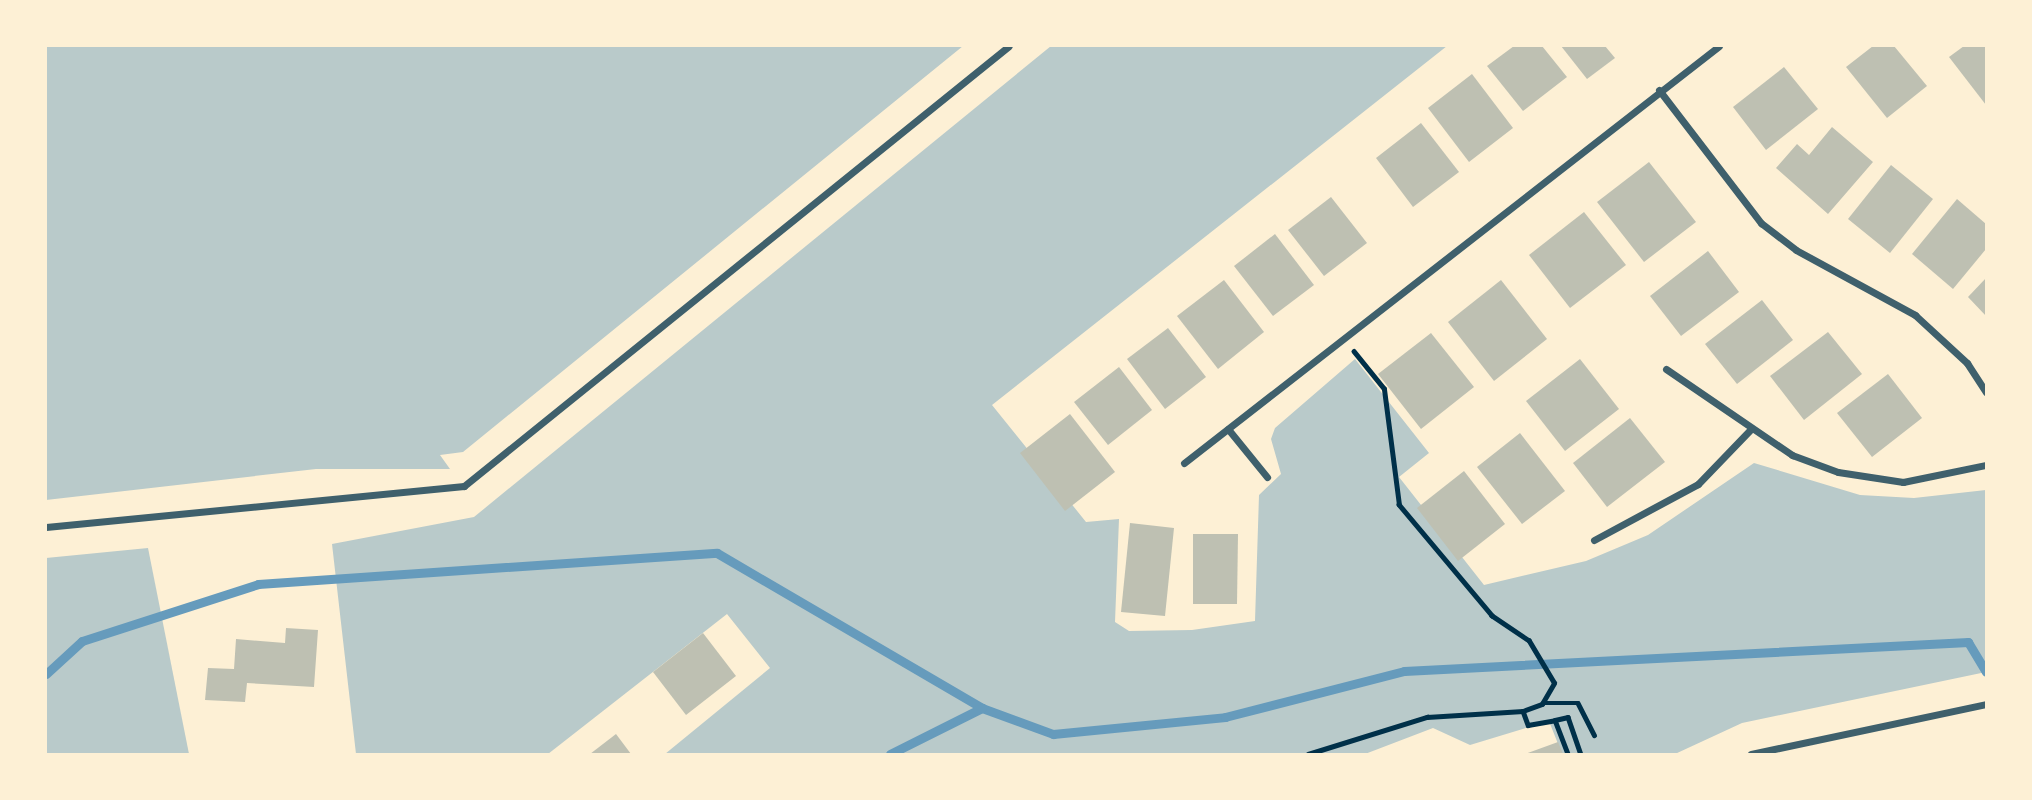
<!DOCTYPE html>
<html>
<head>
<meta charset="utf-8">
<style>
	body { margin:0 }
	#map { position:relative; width:2032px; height:800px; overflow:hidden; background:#fdf0d5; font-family:Ubuntu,sans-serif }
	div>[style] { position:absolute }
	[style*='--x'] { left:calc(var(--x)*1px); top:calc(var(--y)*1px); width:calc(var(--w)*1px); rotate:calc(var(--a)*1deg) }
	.green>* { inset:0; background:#b9caca }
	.stream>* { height:9px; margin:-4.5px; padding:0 4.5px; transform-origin:4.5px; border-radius:4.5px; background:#669bbc }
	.building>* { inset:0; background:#bec0b2 }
	.path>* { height:4.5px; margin:-2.25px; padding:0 2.25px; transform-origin:2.25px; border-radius:2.25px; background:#003049 }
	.minor>* { height:7px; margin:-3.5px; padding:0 3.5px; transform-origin:3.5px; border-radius:3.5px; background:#3f606c }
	span { translate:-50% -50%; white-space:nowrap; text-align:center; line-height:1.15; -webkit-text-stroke:5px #fdf0d5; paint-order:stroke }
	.frame { position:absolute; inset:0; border:47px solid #fdf0d5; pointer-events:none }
</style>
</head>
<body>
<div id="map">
	<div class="green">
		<i style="clip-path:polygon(46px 46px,963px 46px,463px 452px,440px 455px,450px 469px,316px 469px,46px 500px)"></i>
		<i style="clip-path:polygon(1051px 46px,1447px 46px,992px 405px,1086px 522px,1119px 519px,1115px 622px,1129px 631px,1192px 630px,1255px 621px,1259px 495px,1281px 474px,1271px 439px,1275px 428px,1355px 359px,1429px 453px,1399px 477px,1484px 585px,1586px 561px,1648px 535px,1754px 463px,1860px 495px,1914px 498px,1986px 490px,1986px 672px,1742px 723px,1675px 754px,1562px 754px,1549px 721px,1470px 745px,1433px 728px,1365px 754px,665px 754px,770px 668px,727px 614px,548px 754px,356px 754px,332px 544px,474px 517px)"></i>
		<i style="clip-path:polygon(148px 548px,189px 754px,46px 754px,46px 558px)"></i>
	</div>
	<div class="stream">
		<i style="--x:46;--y:674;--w:49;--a:-42.5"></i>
		<i style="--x:82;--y:641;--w:185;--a:-17.9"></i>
		<i style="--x:258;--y:584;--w:460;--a:-3.9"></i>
		<i style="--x:717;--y:553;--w:307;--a:30.3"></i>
		<i style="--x:982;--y:708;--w:76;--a:20.1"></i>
		<i style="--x:1053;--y:734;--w:173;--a:-5.6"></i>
		<i style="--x:1225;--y:717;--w:185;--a:-14.4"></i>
		<i style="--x:1404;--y:671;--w:565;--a:-2.94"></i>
		<i style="--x:1968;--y:642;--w:35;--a:59"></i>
		<i style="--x:890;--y:754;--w:103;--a:-26.6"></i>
	</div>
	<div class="building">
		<i style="clip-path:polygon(1514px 46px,1542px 46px,1567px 77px,1523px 111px,1487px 66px)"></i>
		<i style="clip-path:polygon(1561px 46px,1605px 46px,1615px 58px,1587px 79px)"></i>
		<i style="clip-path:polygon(1873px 46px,1894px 46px,1927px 86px,1887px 118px,1846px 67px)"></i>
		<i style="clip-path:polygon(1964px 46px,1986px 46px,1986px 105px,1949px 57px)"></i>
		<i style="clip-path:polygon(1784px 67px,1818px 109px,1766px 150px,1733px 107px)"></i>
		<i style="clip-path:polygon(1472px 74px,1513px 128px,1469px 162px,1428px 108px)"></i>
		<i style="clip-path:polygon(1421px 123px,1459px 172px,1413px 207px,1376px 158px)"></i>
		<i style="clip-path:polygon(1832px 127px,1873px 162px,1828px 214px,1776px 168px,1797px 144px,1809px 155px)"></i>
		<i style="clip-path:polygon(1649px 162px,1696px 222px,1644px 262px,1597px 202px)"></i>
		<i style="clip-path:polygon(1891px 165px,1933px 199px,1890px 253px,1848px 219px)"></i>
		<i style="clip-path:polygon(1331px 197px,1367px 243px,1324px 276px,1288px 230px)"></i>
		<i style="clip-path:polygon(1957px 199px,1986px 224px,1986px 249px,1953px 289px,1912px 254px)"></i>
		<i style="clip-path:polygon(1584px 212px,1626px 265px,1570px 308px,1529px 255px)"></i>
		<i style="clip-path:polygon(1275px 234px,1314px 285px,1273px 316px,1234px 266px)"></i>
		<i style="clip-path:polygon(1708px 251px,1739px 292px,1681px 336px,1650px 296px)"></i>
		<i style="clip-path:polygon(1986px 278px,1986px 316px,1968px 297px)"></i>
		<i style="clip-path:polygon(1224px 280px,1264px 332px,1218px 369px,1177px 316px)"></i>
		<i style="clip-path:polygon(1501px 280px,1547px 339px,1494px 381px,1448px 322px)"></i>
		<i style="clip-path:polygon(1762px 300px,1793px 340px,1737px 384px,1705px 344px)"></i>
		<i style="clip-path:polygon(1168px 328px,1206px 377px,1165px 409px,1127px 359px)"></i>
		<i style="clip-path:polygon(1828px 332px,1862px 374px,1804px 420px,1770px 376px)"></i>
		<i style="clip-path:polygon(1431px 333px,1474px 387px,1421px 429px,1378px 374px)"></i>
		<i style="clip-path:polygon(1580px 359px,1619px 409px,1565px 451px,1526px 401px)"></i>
		<i style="clip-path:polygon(1119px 367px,1152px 410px,1108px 445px,1074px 402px)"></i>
		<i style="clip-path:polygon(1888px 374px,1922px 418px,1872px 457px,1837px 413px)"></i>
		<i style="clip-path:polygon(1070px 414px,1115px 472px,1065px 511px,1020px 453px)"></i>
		<i style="clip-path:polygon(1630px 418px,1665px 462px,1607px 507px,1573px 463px)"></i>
		<i style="clip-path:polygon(1520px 433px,1565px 491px,1522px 524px,1477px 467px)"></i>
		<i style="clip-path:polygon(1464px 471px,1505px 524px,1458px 561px,1417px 508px)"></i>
		<i style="clip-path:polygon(1130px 523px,1174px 528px,1165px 616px,1121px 612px)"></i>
		<i style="clip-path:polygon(1193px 534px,1238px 534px,1237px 604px,1193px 604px)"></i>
		<i style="clip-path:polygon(286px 628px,318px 630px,314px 687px,247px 683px,245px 702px,205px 700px,208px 668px,234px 669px,236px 639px,285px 643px)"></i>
		<i style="clip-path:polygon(703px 633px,736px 676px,686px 715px,653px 672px)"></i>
		<i style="clip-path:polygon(616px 734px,631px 754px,590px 754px)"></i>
		<i style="clip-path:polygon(1558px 742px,1563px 754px,1525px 754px)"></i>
	</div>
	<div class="path">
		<i style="--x:1543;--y:703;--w:35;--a:0"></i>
		<i style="--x:1578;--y:703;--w:36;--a:63"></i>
		<i style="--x:1523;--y:711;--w:15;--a:70"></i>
		<i style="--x:1528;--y:725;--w:27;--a:-10"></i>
		<i style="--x:1555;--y:720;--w:36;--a:69"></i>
		<i style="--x:1555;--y:720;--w:13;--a:-13"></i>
		<i style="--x:1568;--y:717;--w:39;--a:71"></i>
		<i style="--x:1308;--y:754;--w:125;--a:-17.3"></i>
		<i style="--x:1427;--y:717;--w:96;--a:-3.6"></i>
		<i style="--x:1523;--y:711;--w:20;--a:-20"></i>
		<i style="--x:1542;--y:704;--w:24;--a:-60"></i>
		<i style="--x:1554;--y:683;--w:49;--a:-120.8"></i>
		<i style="--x:1529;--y:641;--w:45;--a:-146"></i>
		<i style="--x:1492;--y:616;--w:145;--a:-130"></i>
		<i style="--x:1399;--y:505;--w:117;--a:-97.4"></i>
		<i style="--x:1384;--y:389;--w:48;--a:-129"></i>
	</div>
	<div class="minor">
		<i style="--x:1659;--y:90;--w:168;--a:52.5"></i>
		<i style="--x:1761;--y:223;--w:44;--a:37.6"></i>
		<i style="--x:1796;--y:250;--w:136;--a:28.6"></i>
		<i style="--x:1915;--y:315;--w:71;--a:42.7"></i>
		<i style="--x:1967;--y:363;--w:35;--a:57"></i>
		<i style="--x:1666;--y:369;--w:153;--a:34.3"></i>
		<i style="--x:1792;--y:455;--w:49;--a:20.3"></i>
		<i style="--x:1838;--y:472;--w:66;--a:8.7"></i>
		<i style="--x:1903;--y:482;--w:85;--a:-11.6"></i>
		<i style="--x:1228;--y:429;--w:62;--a:50.9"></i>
		<i style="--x:1184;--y:463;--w:678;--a:-37.93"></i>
		<i style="--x:46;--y:527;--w:420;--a:-5.6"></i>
		<i style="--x:464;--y:486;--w:700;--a:-38.92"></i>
		<i style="--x:1594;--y:540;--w:118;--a:-28.3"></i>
		<i style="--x:1698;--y:484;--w:76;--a:-46.1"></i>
		<i style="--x:1751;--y:754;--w:240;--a:-12"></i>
	</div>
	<div class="frame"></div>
</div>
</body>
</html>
